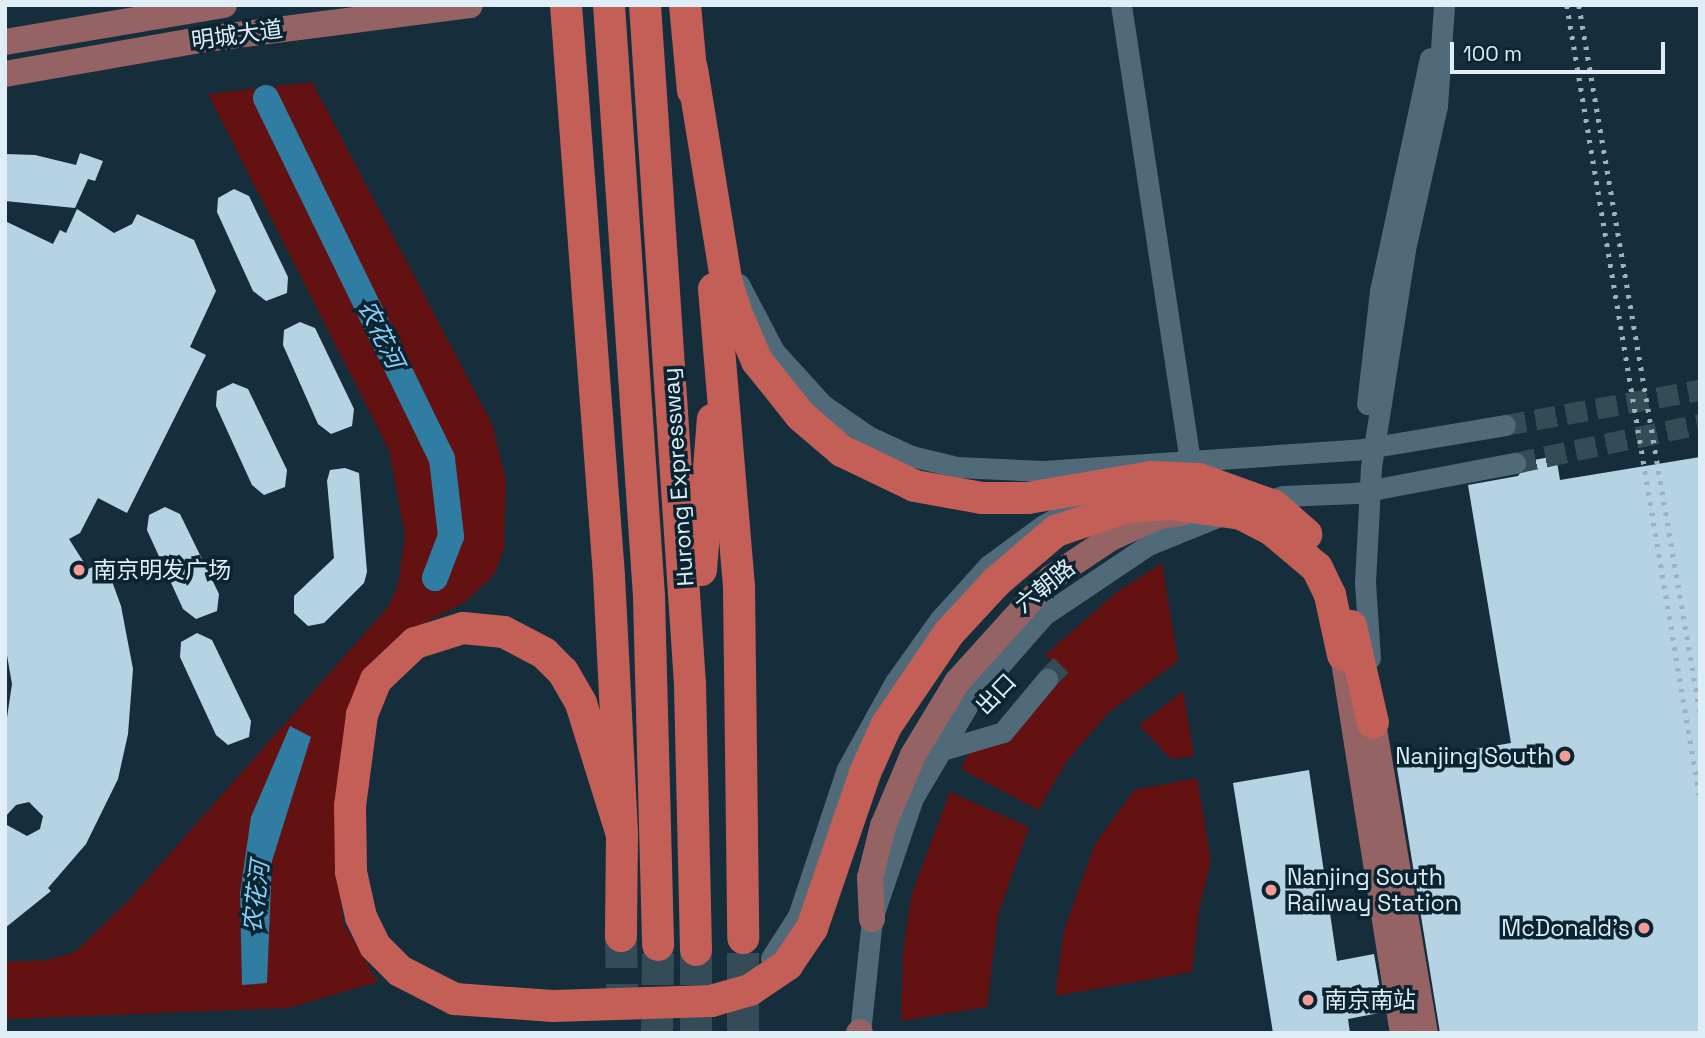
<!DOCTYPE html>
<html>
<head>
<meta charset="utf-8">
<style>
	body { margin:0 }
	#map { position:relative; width:1705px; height:1038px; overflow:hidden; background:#162e3c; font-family:"Space Grotesk","Noto Sans SC",sans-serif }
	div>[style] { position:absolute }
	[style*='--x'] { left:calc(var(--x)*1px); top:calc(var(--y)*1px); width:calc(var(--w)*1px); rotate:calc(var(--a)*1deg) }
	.green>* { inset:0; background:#641112 }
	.water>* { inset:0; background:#307da4 }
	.river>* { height:26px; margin:-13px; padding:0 13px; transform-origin:13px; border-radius:13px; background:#307da4 }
	.building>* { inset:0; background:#b6d3e4 }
	.minor-tunnel>* { height:21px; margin-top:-10.5px; transform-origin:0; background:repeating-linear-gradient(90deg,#344b58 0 21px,transparent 0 31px) }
	.highway-tunnel>* { height:32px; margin-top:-16px; transform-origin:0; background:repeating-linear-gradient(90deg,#344b58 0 32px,transparent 0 48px) }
	.minor>* { height:21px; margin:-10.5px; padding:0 10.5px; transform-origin:10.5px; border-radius:10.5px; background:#506a79 }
	.major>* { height:26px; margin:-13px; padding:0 13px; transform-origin:13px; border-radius:13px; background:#966365 }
	.highway>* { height:32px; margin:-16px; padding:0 16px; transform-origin:16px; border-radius:16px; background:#c45f58 }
	.rail>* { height:4.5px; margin-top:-2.25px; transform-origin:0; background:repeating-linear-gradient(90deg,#9fb1bc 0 3.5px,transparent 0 10.5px) }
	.dots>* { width:19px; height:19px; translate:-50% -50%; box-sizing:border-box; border:4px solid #0b2431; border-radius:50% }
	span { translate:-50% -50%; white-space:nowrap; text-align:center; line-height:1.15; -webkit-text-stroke:7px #0b2431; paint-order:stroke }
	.street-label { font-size:23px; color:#deedf6 }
	.poi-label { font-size:23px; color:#deedf6 }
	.left { translate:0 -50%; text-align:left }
	.right { translate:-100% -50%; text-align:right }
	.water-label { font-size:24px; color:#8bd0f9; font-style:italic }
	.frame { position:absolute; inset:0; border:7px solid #deedf6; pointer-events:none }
	.scale { position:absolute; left:1450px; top:42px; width:215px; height:32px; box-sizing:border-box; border:4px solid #deedf6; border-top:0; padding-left:9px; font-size:21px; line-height:24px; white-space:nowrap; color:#deedf6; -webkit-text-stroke:5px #0b2431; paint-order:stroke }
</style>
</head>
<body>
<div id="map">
	<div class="green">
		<i style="clip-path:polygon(312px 82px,492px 424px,506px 481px,504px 549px,494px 575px,464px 603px,428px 621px,383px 663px,336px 861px,343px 923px,378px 982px,288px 1008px,5px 1019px,5px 962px,47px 960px,75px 952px,128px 901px,388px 607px,398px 585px,405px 535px,389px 450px,208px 94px)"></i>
		<i style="clip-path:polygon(1162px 563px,1178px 661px,1109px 712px,1067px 761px,1038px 810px,961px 769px,970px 750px,1064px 673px,1045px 655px,1117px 592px)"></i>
		<i style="clip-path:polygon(1183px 691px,1194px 756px,1171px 759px,1139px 725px)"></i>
		<i style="clip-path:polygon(1197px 778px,1211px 861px,1199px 909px,1192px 972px,1055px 996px,1064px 930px,1095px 844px,1134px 790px)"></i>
		<i style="clip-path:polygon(950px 792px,1029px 827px,998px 915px,987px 1007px,901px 1021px,903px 951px,912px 893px)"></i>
	</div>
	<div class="water">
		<i style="clip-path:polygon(290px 726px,311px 737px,272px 861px,267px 983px,242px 985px,240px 893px,251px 817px)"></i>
	</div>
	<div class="river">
		<i style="--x:266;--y:98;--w:402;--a:64"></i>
		<i style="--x:442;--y:459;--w:78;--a:83.3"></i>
		<i style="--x:451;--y:536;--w:45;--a:110.9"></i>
	</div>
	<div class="building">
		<i style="clip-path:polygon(80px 153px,103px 161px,95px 181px,88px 179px,75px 208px,5px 201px,5px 154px,35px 155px,76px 165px)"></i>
		<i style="clip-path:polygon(234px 189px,249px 196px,288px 277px,287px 293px,266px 301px,253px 291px,217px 212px,218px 198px)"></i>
		<i style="clip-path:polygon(77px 209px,114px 233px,132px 224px,137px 214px,194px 240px,216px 291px,190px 347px,206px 355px,127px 513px,98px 498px,80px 533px,69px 539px,88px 569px,105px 562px,121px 606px,133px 669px,128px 734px,118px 779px,86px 844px,48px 888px,51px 891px,5px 928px,5px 824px,27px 836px,40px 829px,43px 816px,29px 802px,16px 805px,5px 817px,5px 731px,12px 684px,5px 644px,5px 221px,53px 244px,60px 230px,66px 233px)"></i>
		<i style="clip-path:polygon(300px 322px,315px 328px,354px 409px,352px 426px,331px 434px,318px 424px,283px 345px,284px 330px)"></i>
		<i style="clip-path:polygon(233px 383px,248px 389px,287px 470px,285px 487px,264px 495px,252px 485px,216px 406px,217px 391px)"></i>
		<i style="clip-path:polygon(1556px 456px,1560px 480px,1700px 457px,1700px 1033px,1440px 1033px,1396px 762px,1511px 743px,1468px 485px,1518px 476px,1528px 461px)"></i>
		<i style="clip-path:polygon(345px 468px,359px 473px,367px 572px,364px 583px,324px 623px,308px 626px,294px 613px,294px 596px,334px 558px,327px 481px,330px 470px)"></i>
		<i style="clip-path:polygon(165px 507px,180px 514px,219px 594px,217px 611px,196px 619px,183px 609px,147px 530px,149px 515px)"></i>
		<i style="clip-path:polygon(197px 633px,212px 640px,251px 721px,249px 737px,228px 745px,216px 735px,180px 657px,181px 642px)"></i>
		<i style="clip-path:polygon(1309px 770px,1337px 961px,1374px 954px,1384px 1012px,1348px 1019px,1350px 1033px,1273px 1033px,1233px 783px)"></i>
	</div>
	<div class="minor-tunnel">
		<i style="--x:1505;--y:425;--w:198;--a:-10.2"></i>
		<i style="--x:1515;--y:463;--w:189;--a:-11.9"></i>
		<i style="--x:1047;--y:679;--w:20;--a:-45"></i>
	</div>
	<div class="highway-tunnel">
		<i style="--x:621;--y:936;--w:97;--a:88.8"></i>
		<i style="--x:657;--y:1033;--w:88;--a:-89.3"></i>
		<i style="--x:696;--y:1033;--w:83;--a:-90"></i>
		<i style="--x:743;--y:1033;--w:95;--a:-90"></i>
	</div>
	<div class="minor">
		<i style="--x:1121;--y:5;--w:459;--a:81.4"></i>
		<i style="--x:739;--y:284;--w:76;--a:62.4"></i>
		<i style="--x:774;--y:351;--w:73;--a:47.8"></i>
		<i style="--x:823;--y:405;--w:55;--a:34.6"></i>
		<i style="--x:868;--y:436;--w:47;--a:24.9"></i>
		<i style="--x:911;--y:456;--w:47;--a:13.4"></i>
		<i style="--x:957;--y:467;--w:86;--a:2.7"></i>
		<i style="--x:1043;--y:471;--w:320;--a:-3.9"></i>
		<i style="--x:1362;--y:449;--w:145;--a:-9.5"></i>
		<i style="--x:1367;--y:404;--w:114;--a:-83.4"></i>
		<i style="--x:1380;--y:291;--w:238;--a:-77.9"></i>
		<i style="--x:1259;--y:503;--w:25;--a:-16"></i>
		<i style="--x:1283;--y:496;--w:73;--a:-2.4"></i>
		<i style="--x:1356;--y:493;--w:162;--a:-10.7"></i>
		<i style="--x:1370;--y:658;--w:76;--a:-93.8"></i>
		<i style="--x:1365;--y:582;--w:115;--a:-87"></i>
		<i style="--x:1371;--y:467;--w:221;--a:-81.1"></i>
		<i style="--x:1405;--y:249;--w:147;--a:-77.4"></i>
		<i style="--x:1437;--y:106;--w:101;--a:-86"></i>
		<i style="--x:939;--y:751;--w:67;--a:-16.5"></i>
		<i style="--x:1003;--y:732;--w:69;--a:-50.3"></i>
		<i style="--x:771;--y:958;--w:50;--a:-57.3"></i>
		<i style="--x:798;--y:916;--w:155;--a:-71.6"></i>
		<i style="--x:847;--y:769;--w:99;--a:-61.1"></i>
		<i style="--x:895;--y:682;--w:77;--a:-54.5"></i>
		<i style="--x:940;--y:619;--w:73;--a:-47.8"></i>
		<i style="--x:989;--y:565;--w:66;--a:-36.3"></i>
		<i style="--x:1042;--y:526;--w:47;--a:-29.3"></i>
		<i style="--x:1083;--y:503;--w:23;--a:-13"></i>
		<i style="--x:860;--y:1033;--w:115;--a:-84"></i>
		<i style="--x:872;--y:919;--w:128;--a:-71.3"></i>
		<i style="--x:913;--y:798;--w:120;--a:-59.4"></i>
		<i style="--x:974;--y:695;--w:106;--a:-48.8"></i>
		<i style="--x:1044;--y:615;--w:125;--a:-33.9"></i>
		<i style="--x:1148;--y:545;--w:80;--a:-22.1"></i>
	</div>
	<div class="major">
		<i style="--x:5;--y:42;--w:222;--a:-9.6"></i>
		<i style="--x:5;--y:74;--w:204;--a:-9.9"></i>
		<i style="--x:206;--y:39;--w:266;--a:-7.3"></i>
		<i style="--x:1343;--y:655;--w:383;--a:81"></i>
		<i style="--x:1373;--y:723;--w:314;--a:80.5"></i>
		<i style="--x:872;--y:919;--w:41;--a:-92.8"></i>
		<i style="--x:870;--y:878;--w:54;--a:-76"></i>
		<i style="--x:883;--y:826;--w:77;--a:-67.1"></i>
		<i style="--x:913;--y:755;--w:85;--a:-58.9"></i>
		<i style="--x:957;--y:682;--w:140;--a:-47.9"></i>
		<i style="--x:1051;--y:578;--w:72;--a:-33.7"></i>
		<i style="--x:1111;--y:538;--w:53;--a:-24.6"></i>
		<i style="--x:1159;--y:516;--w:22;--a:-8"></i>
		<i style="--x:859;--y:1033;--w:1;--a:-45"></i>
	</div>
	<div class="highway">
		<i style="--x:566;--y:5;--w:573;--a:85.69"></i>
		<i style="--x:609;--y:576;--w:259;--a:87.1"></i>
		<i style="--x:622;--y:835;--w:101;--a:90.6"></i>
		<i style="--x:609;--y:5;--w:593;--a:86.13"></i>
		<i style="--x:649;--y:597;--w:348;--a:88.5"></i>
		<i style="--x:645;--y:5;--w:681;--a:86.21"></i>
		<i style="--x:690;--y:685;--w:265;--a:88.7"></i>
		<i style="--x:685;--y:5;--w:86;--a:84.7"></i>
		<i style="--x:692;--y:69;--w:218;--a:80.8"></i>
		<i style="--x:727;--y:284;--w:35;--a:72"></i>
		<i style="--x:738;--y:317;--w:48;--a:66.6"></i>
		<i style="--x:757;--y:361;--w:70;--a:51.3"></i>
		<i style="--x:801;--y:416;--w:54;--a:40.5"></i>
		<i style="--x:842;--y:451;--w:81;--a:25.6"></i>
		<i style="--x:915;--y:486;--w:68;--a:10.2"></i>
		<i style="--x:982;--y:498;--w:46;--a:0"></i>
		<i style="--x:1028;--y:498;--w:125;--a:-9.7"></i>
		<i style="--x:1151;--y:477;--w:48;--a:2.4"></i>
		<i style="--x:1199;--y:479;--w:80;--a:19.8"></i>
		<i style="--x:1274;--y:506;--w:43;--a:41.2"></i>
		<i style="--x:714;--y:289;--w:299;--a:85.2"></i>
		<i style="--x:739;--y:587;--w:351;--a:89.3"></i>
		<i style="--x:701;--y:570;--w:151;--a:-85.5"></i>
		<i style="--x:1351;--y:626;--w:99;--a:77.2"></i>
		<i style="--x:622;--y:835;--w:138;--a:-107.3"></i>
		<i style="--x:581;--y:703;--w:36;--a:-120"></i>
		<i style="--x:563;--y:672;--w:27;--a:-135"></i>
		<i style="--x:544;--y:653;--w:45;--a:-152.3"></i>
		<i style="--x:504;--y:632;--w:41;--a:-174.4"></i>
		<i style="--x:463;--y:628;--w:50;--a:162.6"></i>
		<i style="--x:415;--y:643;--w:54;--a:136.5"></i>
		<i style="--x:376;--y:680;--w:38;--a:112"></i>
		<i style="--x:362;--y:715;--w:92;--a:97.5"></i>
		<i style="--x:350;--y:806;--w:66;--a:89.1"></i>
		<i style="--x:351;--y:872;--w:46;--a:77.5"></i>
		<i style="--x:361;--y:917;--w:32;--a:64"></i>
		<i style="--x:375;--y:946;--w:35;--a:45"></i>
		<i style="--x:400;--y:971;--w:62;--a:27"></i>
		<i style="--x:455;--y:999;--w:98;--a:4.1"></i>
		<i style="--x:553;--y:1006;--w:158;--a:-1.8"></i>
		<i style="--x:711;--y:1001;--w:41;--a:-15.8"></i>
		<i style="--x:750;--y:990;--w:45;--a:-34"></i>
		<i style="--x:787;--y:965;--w:45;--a:-56"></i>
		<i style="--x:812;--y:928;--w:164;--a:-71.1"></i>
		<i style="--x:865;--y:773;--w:51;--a:-65.9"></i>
		<i style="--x:886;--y:726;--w:112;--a:-55.9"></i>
		<i style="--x:949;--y:633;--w:69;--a:-47.3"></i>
		<i style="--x:996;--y:582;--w:79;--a:-40.4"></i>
		<i style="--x:1056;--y:531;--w:74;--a:-18.9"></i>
		<i style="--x:1126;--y:507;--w:45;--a:-3.8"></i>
		<i style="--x:1171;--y:504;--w:71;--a:8.1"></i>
		<i style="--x:1241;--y:514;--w:35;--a:27"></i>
		<i style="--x:1272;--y:530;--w:59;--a:40.2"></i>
		<i style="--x:1317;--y:568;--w:30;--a:64"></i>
		<i style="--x:1330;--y:595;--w:61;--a:77.8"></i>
	</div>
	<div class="rail">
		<i style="--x:1567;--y:5;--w:805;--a:80.49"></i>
		<i style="--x:1579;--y:5;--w:717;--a:80.29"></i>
	</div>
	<div class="dots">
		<i style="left:79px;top:570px;background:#f59c94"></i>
		<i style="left:1565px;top:756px;background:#f59c94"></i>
		<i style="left:1271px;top:890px;background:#f59c94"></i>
		<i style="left:1644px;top:928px;background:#f59c94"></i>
		<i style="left:1308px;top:1000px;background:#f59c94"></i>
	</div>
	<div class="street-label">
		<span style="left:237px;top:35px;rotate:-8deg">明城大道</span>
		<span style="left:678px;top:477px;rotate:-94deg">Hurong Expressway</span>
		<span style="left:1045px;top:586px;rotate:-39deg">六朝路</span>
		<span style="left:996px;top:694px;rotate:-46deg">出口</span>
	</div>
	<div class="poi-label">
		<span class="left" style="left:93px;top:570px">南京明发广场</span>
		<span class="right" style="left:1551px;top:756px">Nanjing South</span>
		<span class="left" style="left:1287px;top:890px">Nanjing South<br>Railway Station</span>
		<span class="right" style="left:1630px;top:928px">McDonald's</span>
		<span class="left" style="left:1324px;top:1000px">南京南站</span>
	</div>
	<div class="water-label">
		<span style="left:381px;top:334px;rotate:64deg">农花河</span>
		<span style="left:256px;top:897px;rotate:-83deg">农花河</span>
	</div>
	<div class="frame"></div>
	<div class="scale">100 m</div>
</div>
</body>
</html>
